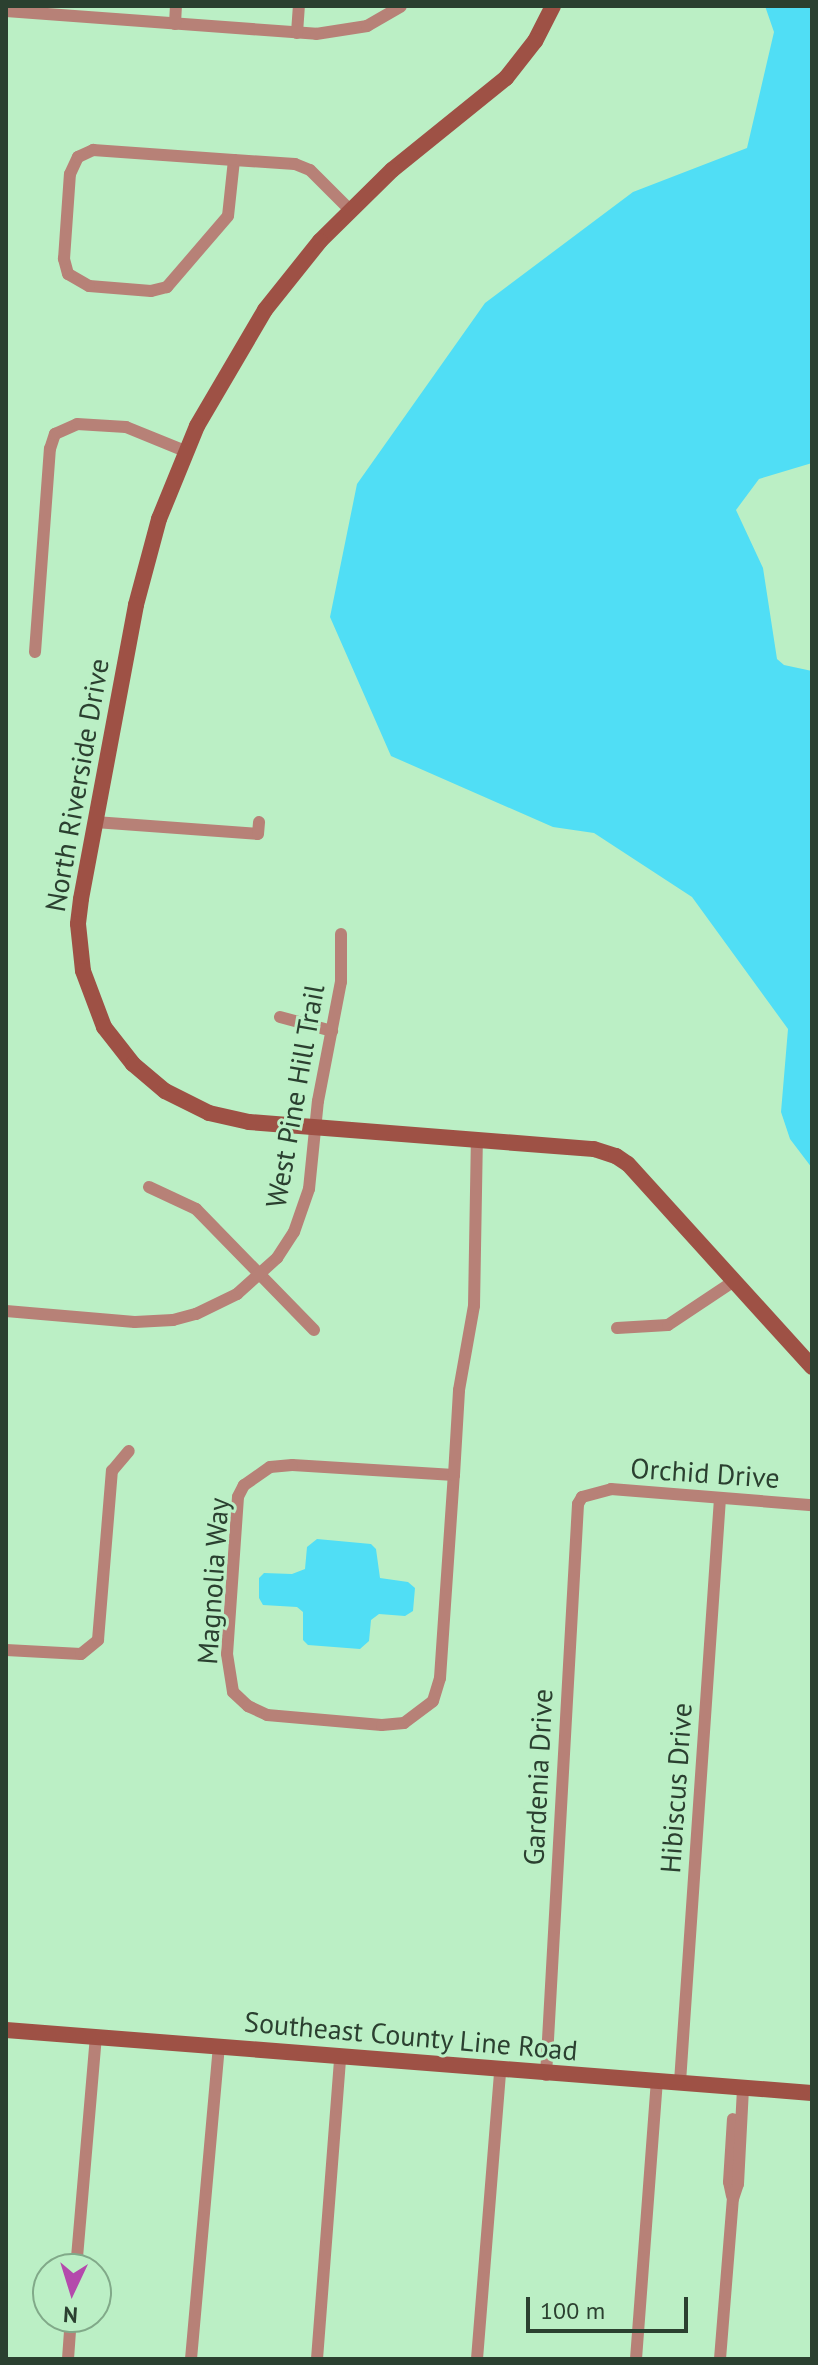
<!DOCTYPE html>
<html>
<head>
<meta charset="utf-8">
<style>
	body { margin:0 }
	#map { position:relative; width:818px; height:2365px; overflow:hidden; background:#bbefc5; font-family:"PT Sans",sans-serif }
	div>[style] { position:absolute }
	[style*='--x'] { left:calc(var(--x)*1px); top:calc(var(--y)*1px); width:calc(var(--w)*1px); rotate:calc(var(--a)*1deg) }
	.water>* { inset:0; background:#50def5 }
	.street>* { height:12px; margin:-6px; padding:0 6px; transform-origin:6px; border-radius:6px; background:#b78177 }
	.secondary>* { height:16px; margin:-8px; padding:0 8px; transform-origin:8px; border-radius:8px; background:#9e5145 }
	span { translate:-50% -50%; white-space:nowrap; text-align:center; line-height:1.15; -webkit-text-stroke:6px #bbefc5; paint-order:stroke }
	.street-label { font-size:28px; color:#2b4030 }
	.frame { position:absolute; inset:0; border:8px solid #2b4030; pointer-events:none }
	.north { position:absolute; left:32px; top:2253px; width:80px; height:80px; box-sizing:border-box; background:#bbefc5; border:2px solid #81a989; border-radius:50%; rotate:184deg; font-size:22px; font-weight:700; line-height:32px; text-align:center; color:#2b4030 }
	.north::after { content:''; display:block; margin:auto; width:28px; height:36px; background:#b44aac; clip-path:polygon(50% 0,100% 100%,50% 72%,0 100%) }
	.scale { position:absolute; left:526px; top:2297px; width:162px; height:36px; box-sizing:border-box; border:4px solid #2b4030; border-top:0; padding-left:10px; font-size:24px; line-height:28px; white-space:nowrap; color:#2b4030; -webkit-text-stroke:6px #bbefc5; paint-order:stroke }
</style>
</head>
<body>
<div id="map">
	<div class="water">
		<i style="clip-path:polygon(765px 6px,812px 6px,812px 463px,759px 479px,736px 510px,763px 568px,777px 659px,784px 665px,812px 671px,812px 1168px,790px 1139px,781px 1112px,788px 1029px,692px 897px,594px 833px,553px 827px,391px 756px,330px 617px,357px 484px,485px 303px,633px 192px,747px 148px,774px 32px)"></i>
		<i style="clip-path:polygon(317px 1539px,371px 1544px,376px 1549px,380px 1578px,408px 1582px,415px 1588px,413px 1611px,405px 1616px,379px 1614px,371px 1620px,369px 1641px,360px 1649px,308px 1645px,303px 1640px,303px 1612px,297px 1607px,263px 1605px,259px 1598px,259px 1578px,264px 1573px,292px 1574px,305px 1569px,307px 1547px)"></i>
	</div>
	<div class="street">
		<i style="--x:6;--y:11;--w:311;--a:4.2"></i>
		<i style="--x:316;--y:34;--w:52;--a:-8.9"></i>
		<i style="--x:367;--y:26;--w:39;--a:-30"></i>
		<i style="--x:175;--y:24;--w:18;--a:-87"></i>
		<i style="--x:297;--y:33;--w:27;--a:-86"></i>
		<i style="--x:234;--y:160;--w:56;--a:96.1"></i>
		<i style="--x:228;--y:216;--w:94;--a:130.7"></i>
		<i style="--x:167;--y:287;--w:16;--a:166"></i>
		<i style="--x:151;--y:291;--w:62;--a:-175.4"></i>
		<i style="--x:89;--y:286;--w:24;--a:-150"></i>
		<i style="--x:68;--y:274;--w:16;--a:-105"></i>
		<i style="--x:64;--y:259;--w:85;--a:-86"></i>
		<i style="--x:70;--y:174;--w:19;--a:-65"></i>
		<i style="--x:78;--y:157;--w:17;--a:-25"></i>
		<i style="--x:93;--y:150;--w:141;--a:4.1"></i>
		<i style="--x:234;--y:160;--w:61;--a:3.8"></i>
		<i style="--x:295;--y:164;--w:16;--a:22"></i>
		<i style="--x:310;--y:170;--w:57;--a:45"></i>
		<i style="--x:35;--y:652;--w:204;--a:-85.8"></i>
		<i style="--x:50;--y:449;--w:16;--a:-72"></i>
		<i style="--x:55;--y:434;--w:24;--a:-24"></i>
		<i style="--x:77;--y:424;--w:49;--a:3.5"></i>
		<i style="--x:126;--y:427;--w:64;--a:22.1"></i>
		<i style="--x:95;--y:822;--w:163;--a:4.2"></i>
		<i style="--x:258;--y:834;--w:12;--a:-85"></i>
		<i style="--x:280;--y:1017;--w:54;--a:15.1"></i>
		<i style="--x:149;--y:1187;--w:52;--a:25.1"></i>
		<i style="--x:196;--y:1209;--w:169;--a:45.7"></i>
		<i style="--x:6;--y:1311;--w:129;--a:4.9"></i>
		<i style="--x:135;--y:1322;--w:38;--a:-3"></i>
		<i style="--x:173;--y:1320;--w:24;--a:-15"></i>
		<i style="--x:196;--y:1314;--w:46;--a:-26"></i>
		<i style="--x:237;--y:1294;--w:54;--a:-42"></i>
		<i style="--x:277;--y:1258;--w:31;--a:-57"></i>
		<i style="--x:294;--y:1232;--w:46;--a:-70.8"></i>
		<i style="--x:309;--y:1189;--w:88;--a:-84.2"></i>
		<i style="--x:318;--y:1101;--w:121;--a:-79.1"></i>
		<i style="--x:341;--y:982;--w:48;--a:-90"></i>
		<i style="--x:617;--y:1328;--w:51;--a:-3.4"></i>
		<i style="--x:668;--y:1325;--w:79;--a:-33.7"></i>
		<i style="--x:454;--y:1475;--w:162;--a:-176.5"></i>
		<i style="--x:292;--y:1465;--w:22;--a:175"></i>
		<i style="--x:270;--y:1467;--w:32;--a:145"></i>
		<i style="--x:244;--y:1485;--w:13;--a:117"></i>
		<i style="--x:238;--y:1497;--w:157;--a:94"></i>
		<i style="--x:227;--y:1654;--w:38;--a:81"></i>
		<i style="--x:233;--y:1692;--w:21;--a:43"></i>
		<i style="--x:248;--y:1706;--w:21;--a:25"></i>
		<i style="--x:267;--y:1715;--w:115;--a:5"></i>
		<i style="--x:382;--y:1725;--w:22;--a:-5"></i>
		<i style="--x:404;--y:1723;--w:36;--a:-37"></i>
		<i style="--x:433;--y:1701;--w:24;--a:-73"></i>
		<i style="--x:440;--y:1678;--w:203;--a:-86.1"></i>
		<i style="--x:454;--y:1475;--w:85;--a:-86.6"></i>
		<i style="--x:459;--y:1390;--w:85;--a:-79.9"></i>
		<i style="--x:474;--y:1306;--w:165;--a:-89"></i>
		<i style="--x:6;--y:1650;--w:75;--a:3.1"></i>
		<i style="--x:81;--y:1654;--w:22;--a:-39"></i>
		<i style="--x:98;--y:1640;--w:170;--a:-85.3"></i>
		<i style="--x:112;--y:1471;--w:26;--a:-50"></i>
		<i style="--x:546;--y:2075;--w:572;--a:-86.79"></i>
		<i style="--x:578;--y:1504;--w:8;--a:-60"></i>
		<i style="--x:582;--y:1497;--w:30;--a:-15"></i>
		<i style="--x:611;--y:1489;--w:202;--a:4.6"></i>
		<i style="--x:680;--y:2082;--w:585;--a:-86.08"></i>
		<i style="--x:732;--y:2196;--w:14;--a:-102"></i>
		<i style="--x:729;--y:2182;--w:63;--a:-86.4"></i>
		<i style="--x:76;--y:2269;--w:233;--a:-85.1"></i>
		<i style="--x:68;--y:2359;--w:42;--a:-85.9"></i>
		<i style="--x:191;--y:2359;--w:313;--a:-84.9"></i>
		<i style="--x:317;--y:2359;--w:303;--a:-85.6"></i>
		<i style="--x:477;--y:2359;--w:289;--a:-85.4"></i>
		<i style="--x:636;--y:2359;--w:280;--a:-85.7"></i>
		<i style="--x:720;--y:2359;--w:161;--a:-85.4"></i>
		<i style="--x:733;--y:2199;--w:16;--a:-72"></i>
		<i style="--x:738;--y:2184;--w:97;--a:-87"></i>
	</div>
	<div class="secondary">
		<i style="--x:553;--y:6;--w:39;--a:117"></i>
		<i style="--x:535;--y:41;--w:47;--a:128.1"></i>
		<i style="--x:506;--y:78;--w:146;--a:141.1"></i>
		<i style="--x:392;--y:170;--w:101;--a:135.4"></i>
		<i style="--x:320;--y:241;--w:88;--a:128.6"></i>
		<i style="--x:265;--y:310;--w:134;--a:120.4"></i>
		<i style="--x:197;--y:426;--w:100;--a:112.2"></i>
		<i style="--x:159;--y:519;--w:89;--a:105"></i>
		<i style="--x:136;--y:605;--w:299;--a:100.6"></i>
		<i style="--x:81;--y:899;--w:25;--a:97"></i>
		<i style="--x:78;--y:924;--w:47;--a:83.9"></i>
		<i style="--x:83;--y:971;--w:60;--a:69.4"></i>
		<i style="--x:104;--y:1027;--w:47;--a:51.9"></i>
		<i style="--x:133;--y:1064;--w:42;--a:40.2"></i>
		<i style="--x:165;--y:1091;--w:49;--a:26.6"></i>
		<i style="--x:209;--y:1113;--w:41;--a:12.7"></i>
		<i style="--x:249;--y:1122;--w:346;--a:4.5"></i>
		<i style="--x:594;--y:1149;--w:23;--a:18"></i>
		<i style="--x:616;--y:1156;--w:14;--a:34"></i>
		<i style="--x:628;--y:1164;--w:274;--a:47.8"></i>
		<i style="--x:6;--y:2030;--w:808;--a:4.47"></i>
	</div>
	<div class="street-label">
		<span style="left:77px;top:785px;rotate:-80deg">North Riverside Drive</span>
		<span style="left:295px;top:1096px;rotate:-80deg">West Pine Hill Trail</span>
		<span style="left:705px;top:1473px;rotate:4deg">Orchid Drive</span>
		<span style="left:213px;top:1581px;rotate:-86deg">Magnolia Way</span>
		<span style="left:538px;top:1777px;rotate:-87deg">Gardenia Drive</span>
		<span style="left:676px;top:1788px;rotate:-86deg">Hibiscus Drive</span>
		<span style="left:411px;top:2036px;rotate:5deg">Southeast County Line Road</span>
	</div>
	<div class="frame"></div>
	<div class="north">N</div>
	<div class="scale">100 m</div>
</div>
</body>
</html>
